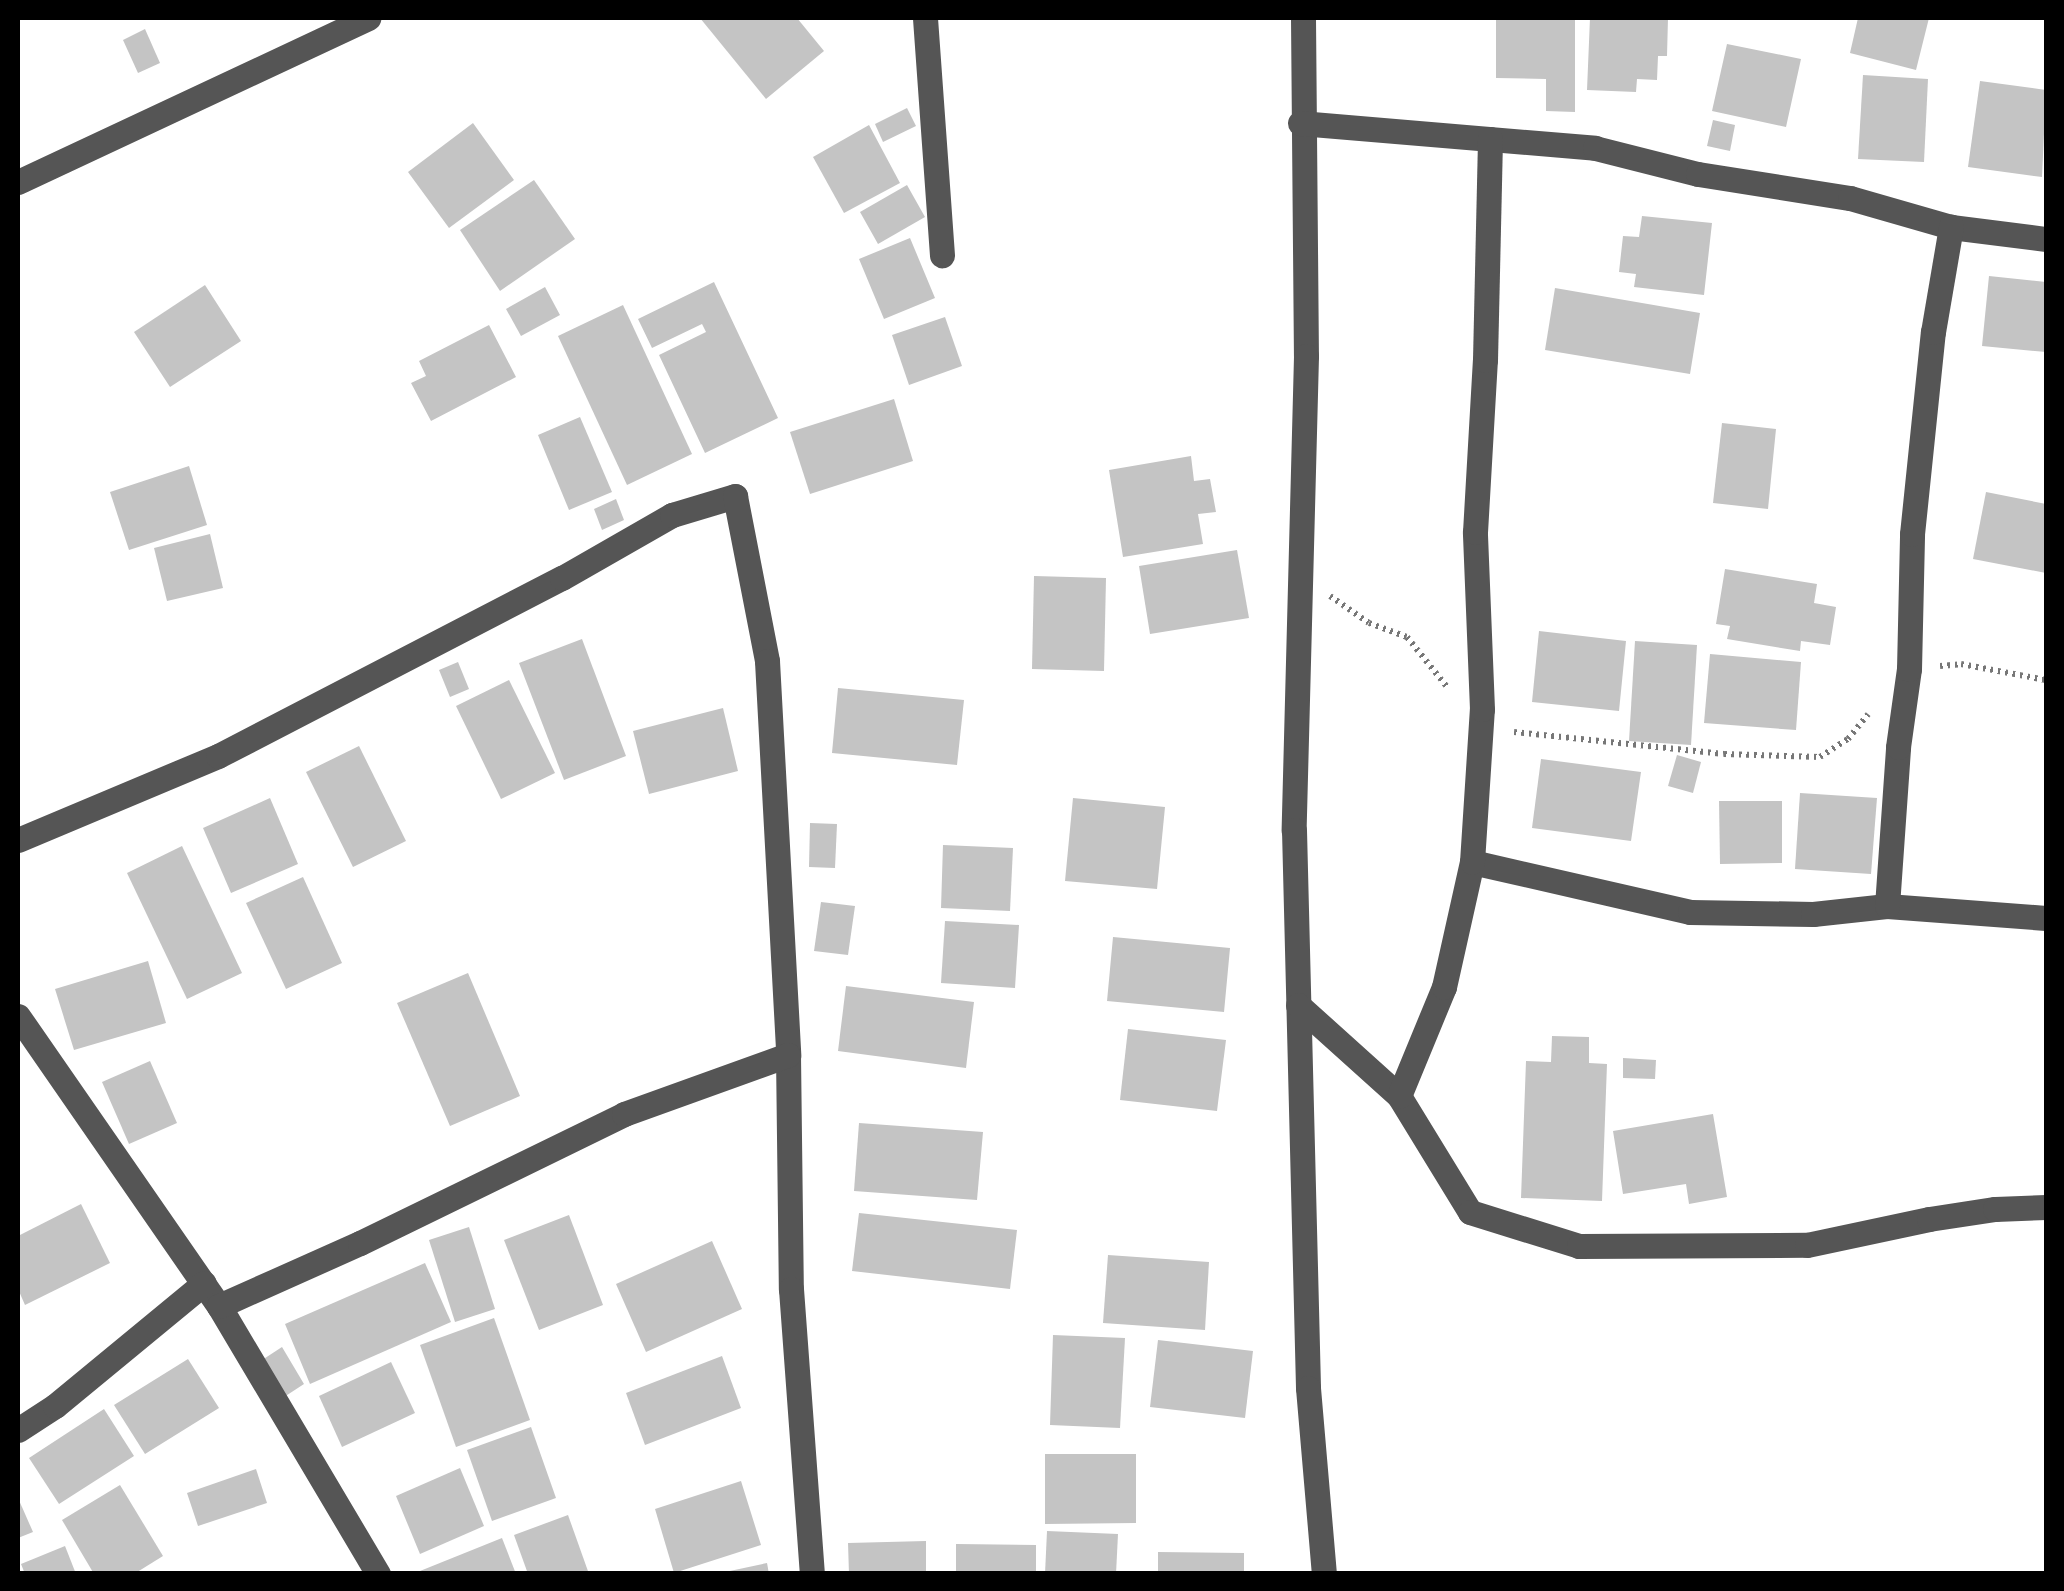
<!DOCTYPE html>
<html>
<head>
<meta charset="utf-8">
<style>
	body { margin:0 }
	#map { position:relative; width:2064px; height:1591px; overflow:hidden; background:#fff; font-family:Rubik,sans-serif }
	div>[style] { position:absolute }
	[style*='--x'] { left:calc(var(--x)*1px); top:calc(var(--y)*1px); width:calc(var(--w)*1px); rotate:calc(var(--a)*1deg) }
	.building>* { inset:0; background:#c4c4c4 }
	.path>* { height:6px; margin-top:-3px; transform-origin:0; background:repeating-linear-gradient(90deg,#777 0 2.5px,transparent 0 7.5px) }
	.minor>* { height:25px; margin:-12.5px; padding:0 12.5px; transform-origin:12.5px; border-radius:12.5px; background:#555 }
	span { translate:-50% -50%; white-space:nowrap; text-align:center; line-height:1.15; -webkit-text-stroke:10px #fff; paint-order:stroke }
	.frame { position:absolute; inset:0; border:20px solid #000; pointer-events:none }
</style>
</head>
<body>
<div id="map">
	<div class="building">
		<i style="clip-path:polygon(700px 18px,797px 18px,824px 51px,766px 99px)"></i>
		<i style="clip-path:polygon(1496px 18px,1575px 18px,1575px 112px,1546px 111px,1546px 79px,1496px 78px)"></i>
		<i style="clip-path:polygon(1590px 18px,1668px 18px,1667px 56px,1658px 56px,1657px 80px,1637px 79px,1636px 92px,1587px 90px)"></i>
		<i style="clip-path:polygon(1858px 18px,1929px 18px,1916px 70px,1850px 53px)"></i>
		<i style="clip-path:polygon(145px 29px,160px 63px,138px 73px,123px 40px)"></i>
		<i style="clip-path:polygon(1727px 44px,1801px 59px,1786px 127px,1712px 111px)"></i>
		<i style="clip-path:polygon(1863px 75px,1928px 79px,1924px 162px,1858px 159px)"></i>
		<i style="clip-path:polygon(1980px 81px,2046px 90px,2042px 177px,1968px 167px)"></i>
		<i style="clip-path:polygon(907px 108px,916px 126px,883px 142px,875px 124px)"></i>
		<i style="clip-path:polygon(1713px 120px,1735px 125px,1730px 151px,1707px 146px)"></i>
		<i style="clip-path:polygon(473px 123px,514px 180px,449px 228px,408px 172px)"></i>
		<i style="clip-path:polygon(869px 125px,900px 183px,844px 213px,813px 157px)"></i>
		<i style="clip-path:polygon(534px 180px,575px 239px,500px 291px,460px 230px)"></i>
		<i style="clip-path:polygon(907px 185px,925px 217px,878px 244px,860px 212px)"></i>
		<i style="clip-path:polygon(1642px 216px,1712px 223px,1704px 295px,1634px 287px,1636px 274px,1619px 272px,1623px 236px,1639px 237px)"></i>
		<i style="clip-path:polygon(910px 238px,935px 298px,884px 319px,859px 259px)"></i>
		<i style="clip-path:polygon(1989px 276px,2046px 282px,2046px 352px,1982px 346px)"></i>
		<i style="clip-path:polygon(714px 282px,778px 418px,705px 453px,659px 355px,706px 332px,702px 324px,652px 348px,638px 319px)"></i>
		<i style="clip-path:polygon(205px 285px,241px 341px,170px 387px,134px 332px)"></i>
		<i style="clip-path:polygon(545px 287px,560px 315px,521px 336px,506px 309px)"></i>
		<i style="clip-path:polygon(1555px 288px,1700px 313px,1690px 374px,1545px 350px)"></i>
		<i style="clip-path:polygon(623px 305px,692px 454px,627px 485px,558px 336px)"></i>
		<i style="clip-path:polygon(945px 317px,962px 366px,909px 385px,892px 335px)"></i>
		<i style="clip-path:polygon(489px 325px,516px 377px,431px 421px,411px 383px,426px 376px,419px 361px)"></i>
		<i style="clip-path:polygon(894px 399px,913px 461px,810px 494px,790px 432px)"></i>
		<i style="clip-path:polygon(580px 417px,612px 492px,569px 510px,538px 435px)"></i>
		<i style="clip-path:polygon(1722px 423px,1776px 429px,1768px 509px,1713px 503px)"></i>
		<i style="clip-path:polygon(1191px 456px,1194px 481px,1210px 479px,1216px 512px,1198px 514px,1203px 544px,1123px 557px,1109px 470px)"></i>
		<i style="clip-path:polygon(189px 466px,207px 525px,129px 550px,110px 492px)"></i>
		<i style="clip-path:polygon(1986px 492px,2046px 504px,2046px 573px,1973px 559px)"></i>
		<i style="clip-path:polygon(616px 499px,624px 520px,602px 530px,594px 509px)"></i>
		<i style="clip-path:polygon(210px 534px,223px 588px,167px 601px,154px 548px)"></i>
		<i style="clip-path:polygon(1237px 550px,1249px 618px,1150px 634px,1139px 566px)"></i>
		<i style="clip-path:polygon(1725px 569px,1817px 584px,1814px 603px,1836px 607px,1830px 645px,1801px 641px,1800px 651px,1727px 639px,1730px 626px,1716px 624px)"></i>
		<i style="clip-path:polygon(1034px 576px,1106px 578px,1104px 671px,1032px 669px)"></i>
		<i style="clip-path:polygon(1539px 631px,1626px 641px,1619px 711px,1532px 702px)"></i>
		<i style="clip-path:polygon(582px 639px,626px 756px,564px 780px,519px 663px)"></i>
		<i style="clip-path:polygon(1635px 641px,1697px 645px,1691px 745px,1629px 741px)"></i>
		<i style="clip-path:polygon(1710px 654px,1801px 662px,1796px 730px,1704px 723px)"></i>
		<i style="clip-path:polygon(458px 662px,469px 689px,450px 697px,439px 670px)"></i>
		<i style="clip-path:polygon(509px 680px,555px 773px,501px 799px,456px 706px)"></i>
		<i style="clip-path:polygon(838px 688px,964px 700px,957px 765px,832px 753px)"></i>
		<i style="clip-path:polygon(723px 708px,738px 771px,649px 794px,633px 731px)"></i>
		<i style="clip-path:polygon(359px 746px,406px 841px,353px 867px,306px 772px)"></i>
		<i style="clip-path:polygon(1677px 755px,1701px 762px,1693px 793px,1668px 786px)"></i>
		<i style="clip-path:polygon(1541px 759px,1641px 772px,1631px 841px,1532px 828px)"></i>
		<i style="clip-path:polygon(1800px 793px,1877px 798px,1871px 874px,1795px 869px)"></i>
		<i style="clip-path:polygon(270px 798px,298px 864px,231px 893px,203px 828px)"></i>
		<i style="clip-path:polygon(1073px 798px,1165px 807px,1157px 889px,1065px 881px)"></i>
		<i style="clip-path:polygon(1719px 801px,1782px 801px,1782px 863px,1720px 864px)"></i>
		<i style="clip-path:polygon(810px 823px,837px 824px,835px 868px,809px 867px)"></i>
		<i style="clip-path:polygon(943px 845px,1013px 848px,1010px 911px,941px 908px)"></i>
		<i style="clip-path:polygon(182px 846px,242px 973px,187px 999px,127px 873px)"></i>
		<i style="clip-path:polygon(303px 877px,342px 963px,286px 989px,246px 903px)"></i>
		<i style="clip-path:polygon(821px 902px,855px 906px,848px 955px,814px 951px)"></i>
		<i style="clip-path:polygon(945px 921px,1019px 925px,1015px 988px,941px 983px)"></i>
		<i style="clip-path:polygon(1113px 937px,1230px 948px,1224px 1012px,1107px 1001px)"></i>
		<i style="clip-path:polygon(148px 961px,166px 1023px,74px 1050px,55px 989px)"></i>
		<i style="clip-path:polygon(468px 973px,520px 1096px,450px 1126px,397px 1003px)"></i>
		<i style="clip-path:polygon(846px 986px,974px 1002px,966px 1068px,838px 1051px)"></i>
		<i style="clip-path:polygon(1128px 1029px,1226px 1040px,1217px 1111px,1120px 1100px)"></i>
		<i style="clip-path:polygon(1552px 1036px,1589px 1037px,1589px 1063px,1607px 1064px,1602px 1201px,1521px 1198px,1526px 1061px,1551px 1062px)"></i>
		<i style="clip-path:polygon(1623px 1058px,1656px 1060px,1655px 1079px,1623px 1078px)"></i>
		<i style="clip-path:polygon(150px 1061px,177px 1123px,129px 1144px,102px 1082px)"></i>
		<i style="clip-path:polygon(1713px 1114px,1727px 1197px,1689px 1204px,1686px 1184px,1623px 1194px,1613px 1131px)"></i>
		<i style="clip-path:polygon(859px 1123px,983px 1132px,977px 1200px,854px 1191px)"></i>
		<i style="clip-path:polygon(81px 1204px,110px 1263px,25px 1305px,18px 1289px,18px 1236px)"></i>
		<i style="clip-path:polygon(859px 1213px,1017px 1230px,1010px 1289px,852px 1271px)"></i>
		<i style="clip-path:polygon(569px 1215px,603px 1305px,539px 1330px,504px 1240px)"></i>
		<i style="clip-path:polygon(469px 1227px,495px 1309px,455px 1322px,429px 1240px)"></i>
		<i style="clip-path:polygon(712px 1241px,742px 1309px,646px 1352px,616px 1284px)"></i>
		<i style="clip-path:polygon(1108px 1255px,1209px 1262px,1205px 1330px,1103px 1323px)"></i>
		<i style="clip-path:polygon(425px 1263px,451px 1322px,310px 1384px,285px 1324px)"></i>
		<i style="clip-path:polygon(494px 1318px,530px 1420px,456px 1447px,420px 1345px)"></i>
		<i style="clip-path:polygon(1053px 1335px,1125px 1338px,1120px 1428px,1050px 1425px)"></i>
		<i style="clip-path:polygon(1158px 1340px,1253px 1351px,1245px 1418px,1150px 1407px)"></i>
		<i style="clip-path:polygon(282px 1347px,304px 1384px,281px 1399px,259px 1362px)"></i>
		<i style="clip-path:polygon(722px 1356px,741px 1408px,645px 1445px,626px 1393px)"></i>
		<i style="clip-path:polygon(188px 1359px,219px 1408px,145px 1454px,114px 1405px)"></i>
		<i style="clip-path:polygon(391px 1362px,415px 1413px,342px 1447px,319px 1396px)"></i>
		<i style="clip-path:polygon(104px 1409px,134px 1456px,59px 1504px,29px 1458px)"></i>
		<i style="clip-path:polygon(531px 1427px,556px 1498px,492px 1521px,467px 1450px)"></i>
		<i style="clip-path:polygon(1045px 1454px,1136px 1454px,1136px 1523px,1045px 1524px)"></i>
		<i style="clip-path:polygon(460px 1468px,484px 1526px,420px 1554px,396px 1496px)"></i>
		<i style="clip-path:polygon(256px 1469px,267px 1503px,198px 1526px,187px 1493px)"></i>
		<i style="clip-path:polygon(741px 1481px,761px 1545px,674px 1573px,655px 1509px)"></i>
		<i style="clip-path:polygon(120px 1485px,163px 1556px,134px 1574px,94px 1574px,62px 1520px)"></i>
		<i style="clip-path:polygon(18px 1498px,33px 1532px,18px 1538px)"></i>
		<i style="clip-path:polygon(568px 1515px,589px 1574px,528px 1574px,514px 1535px)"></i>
		<i style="clip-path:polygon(1047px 1531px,1118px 1534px,1116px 1574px,1045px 1574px)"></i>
		<i style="clip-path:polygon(502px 1538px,516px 1574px,415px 1574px,415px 1573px)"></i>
		<i style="clip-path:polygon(926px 1541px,926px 1574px,849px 1574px,848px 1543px)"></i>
		<i style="clip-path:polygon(956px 1544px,1036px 1545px,1036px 1574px,956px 1574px)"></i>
		<i style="clip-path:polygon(65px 1546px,76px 1574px,25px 1574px,21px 1564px)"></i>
		<i style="clip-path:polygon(1158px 1552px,1244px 1553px,1244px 1574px,1158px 1574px)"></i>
		<i style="clip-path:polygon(767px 1563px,769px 1574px,725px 1574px,725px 1572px)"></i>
	</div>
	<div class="path">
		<i style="--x:1330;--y:596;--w:47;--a:34.7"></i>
		<i style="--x:1369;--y:623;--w:40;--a:20.2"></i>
		<i style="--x:1407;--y:637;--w:64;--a:51.3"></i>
		<i style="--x:1940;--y:666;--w:21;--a:-5"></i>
		<i style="--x:1961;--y:664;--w:86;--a:10.7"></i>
		<i style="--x:1514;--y:732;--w:211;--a:6"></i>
		<i style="--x:1724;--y:754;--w:96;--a:1.8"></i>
		<i style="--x:1820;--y:757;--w:33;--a:-33"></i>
		<i style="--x:1848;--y:739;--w:32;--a:-51"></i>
	</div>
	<div class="minor">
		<i style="--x:925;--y:18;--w:238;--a:85.9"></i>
		<i style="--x:1303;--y:18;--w:338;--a:89.5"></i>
		<i style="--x:1306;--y:356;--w:474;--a:91.5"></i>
		<i style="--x:1294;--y:830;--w:558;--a:88.56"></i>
		<i style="--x:1308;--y:1388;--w:187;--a:85.1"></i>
		<i style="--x:1300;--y:123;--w:296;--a:4.8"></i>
		<i style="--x:1595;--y:148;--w:106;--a:14.2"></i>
		<i style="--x:1698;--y:174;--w:154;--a:9"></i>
		<i style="--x:1850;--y:198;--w:105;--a:16"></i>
		<i style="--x:1951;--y:227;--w:96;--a:7.2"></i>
		<i style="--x:18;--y:182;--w:387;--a:-25.1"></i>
		<i style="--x:18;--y:840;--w:217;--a:-22.8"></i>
		<i style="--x:218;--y:756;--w:387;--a:-27.4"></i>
		<i style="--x:562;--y:578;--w:127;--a:-29.8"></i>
		<i style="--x:672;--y:515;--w:66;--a:-16.8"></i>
		<i style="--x:735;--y:496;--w:168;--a:79"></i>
		<i style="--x:767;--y:661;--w:395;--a:86.9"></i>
		<i style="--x:788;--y:1055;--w:234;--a:89.3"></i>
		<i style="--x:791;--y:1289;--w:286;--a:85.8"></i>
		<i style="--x:1472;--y:862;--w:224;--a:12.9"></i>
		<i style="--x:1690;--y:912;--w:123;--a:0.9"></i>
		<i style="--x:1813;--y:914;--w:74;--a:-6.2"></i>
		<i style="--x:1887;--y:906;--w:159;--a:4.3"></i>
		<i style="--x:1887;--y:906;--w:159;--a:-86"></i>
		<i style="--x:1898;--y:747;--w:79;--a:-82"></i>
		<i style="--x:1909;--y:669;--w:135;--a:-88.7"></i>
		<i style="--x:1912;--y:534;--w:203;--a:-84.1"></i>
		<i style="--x:1933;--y:332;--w:107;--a:-80.3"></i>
		<i style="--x:1298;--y:1005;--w:136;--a:42"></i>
		<i style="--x:1399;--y:1096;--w:136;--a:58.5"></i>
		<i style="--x:1470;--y:1212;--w:114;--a:17.3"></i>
		<i style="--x:1579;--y:1246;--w:228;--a:-0.3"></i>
		<i style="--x:1807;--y:1245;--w:125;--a:-12"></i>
		<i style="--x:1929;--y:1219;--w:67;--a:-8.6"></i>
		<i style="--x:1995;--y:1209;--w:51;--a:-2.2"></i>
		<i style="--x:18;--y:1016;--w:353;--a:55.3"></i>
		<i style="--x:219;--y:1306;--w:312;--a:59.3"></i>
		<i style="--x:1399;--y:1096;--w:118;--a:-67.6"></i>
		<i style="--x:1444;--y:987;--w:128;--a:-77.4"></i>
		<i style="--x:1472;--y:862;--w:153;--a:-86.3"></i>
		<i style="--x:1482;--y:709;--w:177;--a:-92.3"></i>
		<i style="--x:1475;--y:532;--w:172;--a:-86.7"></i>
		<i style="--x:1485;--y:360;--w:221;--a:-88.7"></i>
		<i style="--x:219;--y:1306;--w:154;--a:-24.1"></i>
		<i style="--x:360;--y:1243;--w:294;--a:-26"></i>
		<i style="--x:624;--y:1114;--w:174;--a:-19.8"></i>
		<i style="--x:18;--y:1430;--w:44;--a:-33"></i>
		<i style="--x:55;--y:1406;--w:193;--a:-39.5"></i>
	</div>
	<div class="frame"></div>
</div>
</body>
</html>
